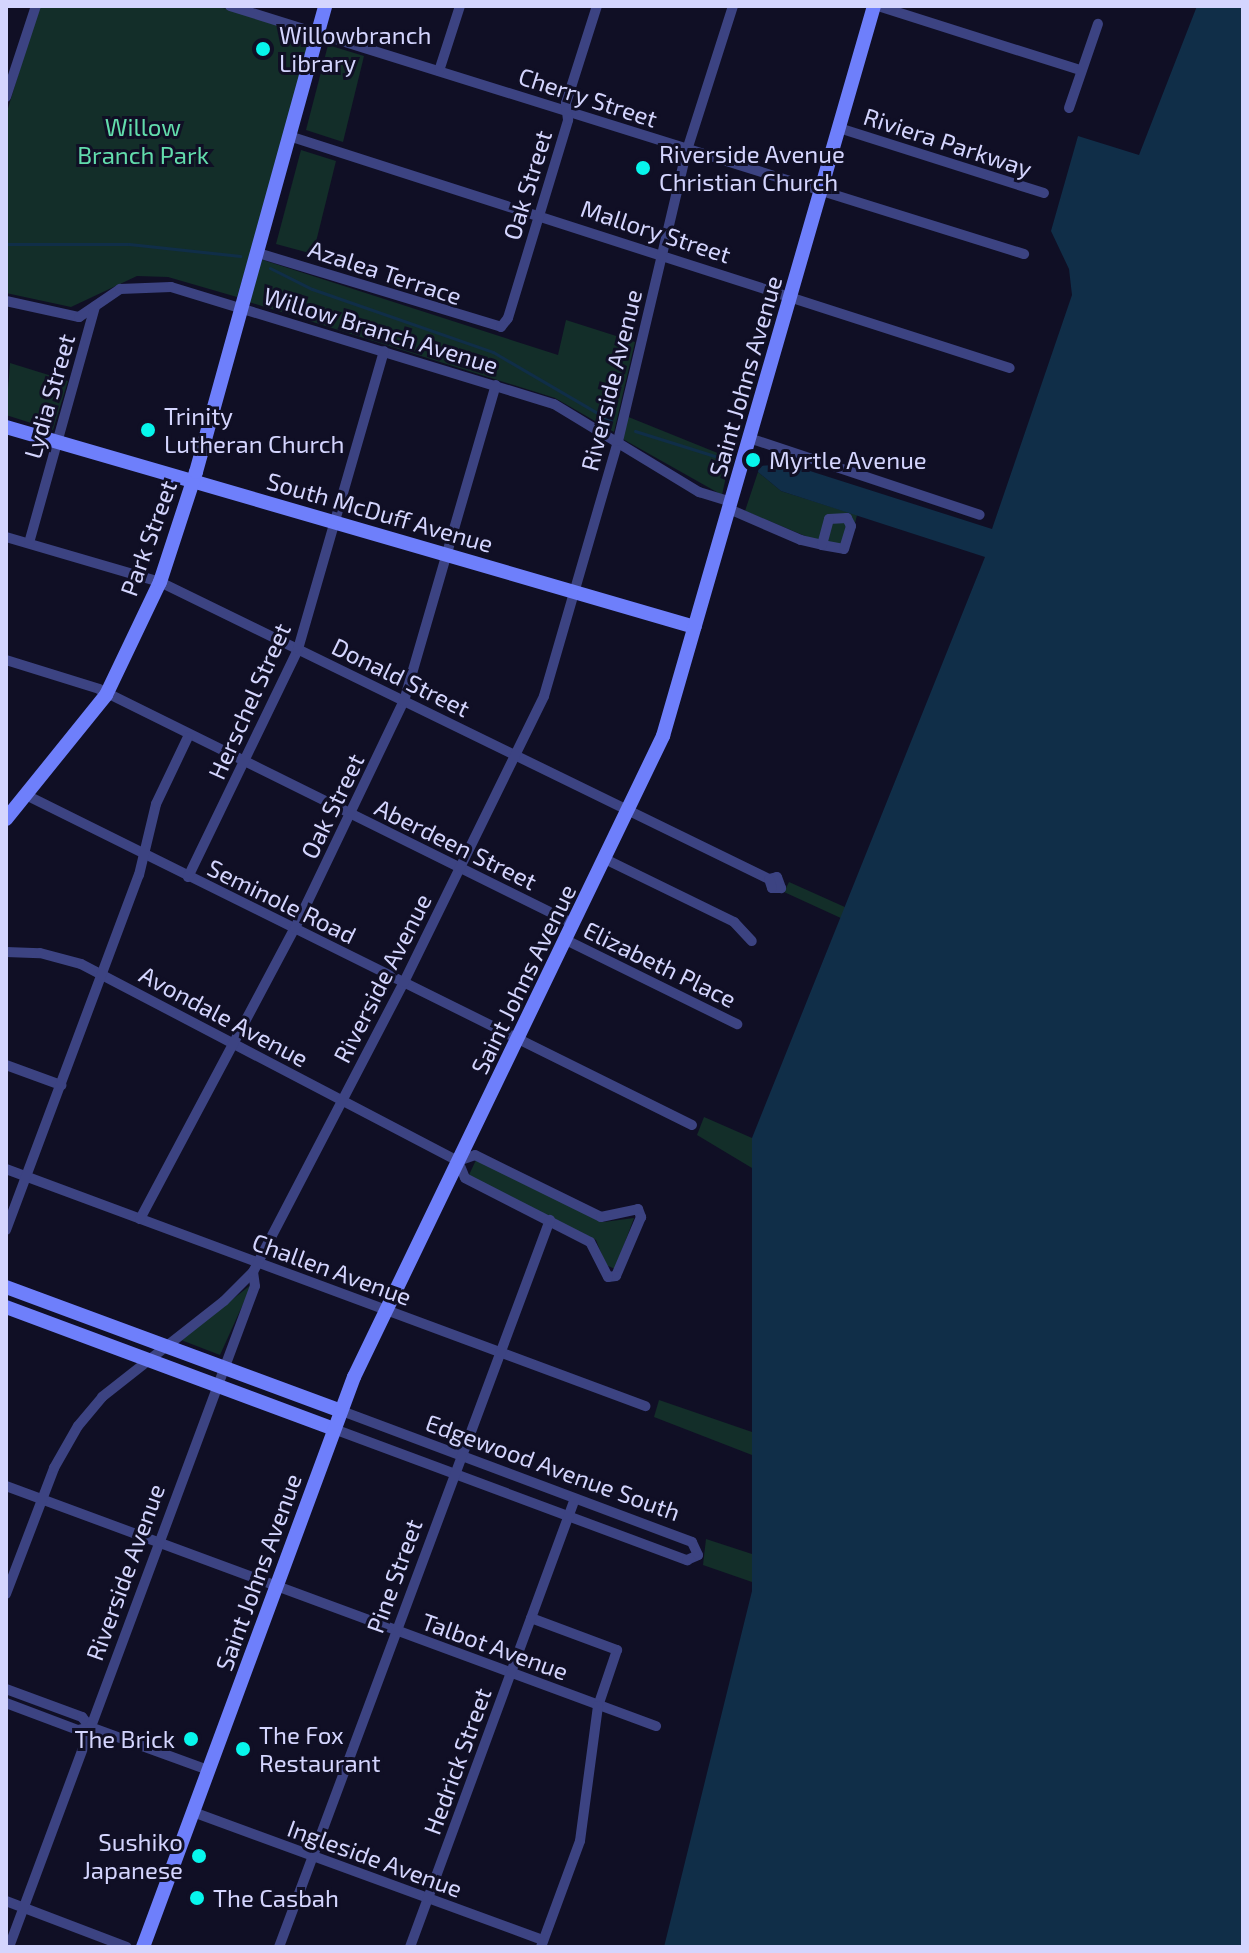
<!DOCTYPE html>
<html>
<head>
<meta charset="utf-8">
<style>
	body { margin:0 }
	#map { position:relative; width:1249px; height:1953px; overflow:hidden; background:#100f25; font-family:"Exo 2",sans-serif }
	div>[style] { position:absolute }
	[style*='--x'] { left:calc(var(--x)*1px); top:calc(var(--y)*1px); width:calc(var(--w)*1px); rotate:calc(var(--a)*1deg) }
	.green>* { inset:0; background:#132e29 }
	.water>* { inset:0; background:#102e48 }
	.stream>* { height:3px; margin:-1.5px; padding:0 1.5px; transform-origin:1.5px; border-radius:1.5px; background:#102e48 }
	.street>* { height:10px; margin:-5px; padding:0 5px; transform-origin:5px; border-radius:5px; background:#3c4382 }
	.secondary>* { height:14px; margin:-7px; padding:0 7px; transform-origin:7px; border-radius:7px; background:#6e7ffb }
	.dots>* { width:22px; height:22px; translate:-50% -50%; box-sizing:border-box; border:4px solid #100f25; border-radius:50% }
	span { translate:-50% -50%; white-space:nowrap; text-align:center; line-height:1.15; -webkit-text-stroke:6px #100f25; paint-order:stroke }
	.poi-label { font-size:24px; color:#d4d5fe }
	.left { translate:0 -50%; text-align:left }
	.right { translate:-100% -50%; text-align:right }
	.street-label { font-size:24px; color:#d4d5fe }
	.park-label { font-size:24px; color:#62dcac }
	.frame { position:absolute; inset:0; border:8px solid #d4d5fe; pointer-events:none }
</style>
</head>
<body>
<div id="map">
	<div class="green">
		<i style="clip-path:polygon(39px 6px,215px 6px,316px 32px,237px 297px,168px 277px,137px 276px,71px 307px,6px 293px,6px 115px)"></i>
		<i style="clip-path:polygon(328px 45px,364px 56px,343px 142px,306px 130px)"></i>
		<i style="clip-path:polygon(301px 150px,336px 161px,313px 254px,276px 244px)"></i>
		<i style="clip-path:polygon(260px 259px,558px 355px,566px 320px,635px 342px,614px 432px,555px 398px,249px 302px)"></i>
		<i style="clip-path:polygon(10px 363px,68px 381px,53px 430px,6px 415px)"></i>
		<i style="clip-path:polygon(626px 416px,730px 458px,722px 495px,621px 438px)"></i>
		<i style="clip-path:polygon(758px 472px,781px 491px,857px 515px,849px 548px,810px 538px,745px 511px)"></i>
		<i style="clip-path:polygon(789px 882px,847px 908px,843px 919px,784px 892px)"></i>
		<i style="clip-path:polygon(704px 1117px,752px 1138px,752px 1168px,697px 1135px)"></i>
		<i style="clip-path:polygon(476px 1160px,604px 1222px,634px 1218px,615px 1269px,606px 1265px,596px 1240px,468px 1177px)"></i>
		<i style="clip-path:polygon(252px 1284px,220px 1355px,181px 1340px,229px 1302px)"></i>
		<i style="clip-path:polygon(659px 1400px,752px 1432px,752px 1455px,654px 1417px)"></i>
		<i style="clip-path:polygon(706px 1539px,752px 1554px,752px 1582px,703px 1565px)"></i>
	</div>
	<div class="water">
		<i style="clip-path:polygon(1197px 6px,1243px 6px,1243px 1947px,664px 1947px,752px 1591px,752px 1138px,985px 557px,781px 491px,758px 472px,759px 466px,788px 464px,992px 529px,1072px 295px,1069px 269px,1051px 231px,1078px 136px,1139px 155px)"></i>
	</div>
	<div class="stream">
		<i style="--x:6;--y:244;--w:123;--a:0"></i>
		<i style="--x:129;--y:244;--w:112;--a:6.2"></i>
		<i style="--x:270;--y:268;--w:47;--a:26.6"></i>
		<i style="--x:312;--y:289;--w:192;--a:19.2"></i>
		<i style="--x:493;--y:352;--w:137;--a:30.3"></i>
		<i style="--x:635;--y:431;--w:101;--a:17.4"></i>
	</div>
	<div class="street">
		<i style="--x:230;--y:6;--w:832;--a:17.35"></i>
		<i style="--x:878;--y:6;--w:212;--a:17.6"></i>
		<i style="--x:439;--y:71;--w:68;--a:-72.1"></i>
		<i style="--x:6;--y:97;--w:96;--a:-71.8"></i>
		<i style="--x:1069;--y:108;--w:89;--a:-71"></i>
		<i style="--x:839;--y:128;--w:215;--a:17.6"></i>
		<i style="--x:289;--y:136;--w:757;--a:17.84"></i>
		<i style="--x:258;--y:253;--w:254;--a:16.9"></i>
		<i style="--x:501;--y:327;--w:11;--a:-52"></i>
		<i style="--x:508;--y:318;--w:207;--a:-73.1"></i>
		<i style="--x:568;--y:120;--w:17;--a:-97"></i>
		<i style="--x:566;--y:103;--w:102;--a:-72.3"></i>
		<i style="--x:6;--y:301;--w:75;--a:12.4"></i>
		<i style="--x:79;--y:317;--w:50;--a:-34.3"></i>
		<i style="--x:120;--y:289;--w:51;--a:-2.2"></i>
		<i style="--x:171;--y:287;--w:400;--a:17"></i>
		<i style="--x:554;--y:404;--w:170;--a:31.3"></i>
		<i style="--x:699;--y:492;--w:34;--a:17"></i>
		<i style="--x:749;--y:438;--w:243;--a:18.4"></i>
		<i style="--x:729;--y:509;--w:78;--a:23.3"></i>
		<i style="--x:801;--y:540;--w:22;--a:13"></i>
		<i style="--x:822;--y:545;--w:22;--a:10"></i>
		<i style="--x:844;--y:549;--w:24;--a:-73"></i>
		<i style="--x:851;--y:526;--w:9;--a:-117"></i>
		<i style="--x:847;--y:518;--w:18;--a:177"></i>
		<i style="--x:829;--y:519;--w:27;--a:105"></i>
		<i style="--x:6;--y:537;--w:160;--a:16.3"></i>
		<i style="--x:160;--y:582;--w:678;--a:26"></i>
		<i style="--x:769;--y:879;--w:8;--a:-14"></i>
		<i style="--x:777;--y:877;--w:12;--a:70"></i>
		<i style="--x:781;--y:888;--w:9;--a:180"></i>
		<i style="--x:772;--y:888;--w:9;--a:-108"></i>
		<i style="--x:29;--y:543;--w:246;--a:-74.4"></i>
		<i style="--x:6;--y:660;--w:97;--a:17.3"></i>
		<i style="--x:99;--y:689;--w:530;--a:26.32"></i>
		<i style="--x:28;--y:796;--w:741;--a:26.36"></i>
		<i style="--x:605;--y:859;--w:144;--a:26"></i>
		<i style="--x:734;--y:922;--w:26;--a:47"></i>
		<i style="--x:188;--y:877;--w:253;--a:-64.2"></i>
		<i style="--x:298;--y:649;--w:310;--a:-73.9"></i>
		<i style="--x:566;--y:940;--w:191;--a:26.2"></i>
		<i style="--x:6;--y:952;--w:34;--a:2"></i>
		<i style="--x:40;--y:953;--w:42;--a:15"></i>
		<i style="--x:81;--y:964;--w:425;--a:27.6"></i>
		<i style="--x:6;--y:1065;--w:59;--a:20"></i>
		<i style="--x:475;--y:1155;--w:140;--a:26.2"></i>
		<i style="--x:601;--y:1217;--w:38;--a:-12"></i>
		<i style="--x:638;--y:1209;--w:9;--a:69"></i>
		<i style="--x:641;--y:1217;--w:64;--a:113"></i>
		<i style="--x:616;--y:1276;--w:8;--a:173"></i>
		<i style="--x:608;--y:1277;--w:39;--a:-117"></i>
		<i style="--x:590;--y:1242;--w:140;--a:-152.9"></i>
		<i style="--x:465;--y:1178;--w:18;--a:-112"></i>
		<i style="--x:458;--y:1161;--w:18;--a:-19"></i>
		<i style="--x:6;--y:1169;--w:682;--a:20.35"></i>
		<i style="--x:140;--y:1219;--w:330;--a:-62"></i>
		<i style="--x:295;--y:928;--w:252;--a:-64.4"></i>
		<i style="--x:404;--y:701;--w:329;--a:-73.8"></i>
		<i style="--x:6;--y:1230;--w:379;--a:-69.5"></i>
		<i style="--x:139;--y:875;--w:73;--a:-76.5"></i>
		<i style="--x:156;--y:804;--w:74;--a:-64.5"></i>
		<i style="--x:334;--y:1429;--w:377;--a:20.4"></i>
		<i style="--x:687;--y:1560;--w:12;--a:-24"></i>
		<i style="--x:698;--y:1555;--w:14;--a:-115"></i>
		<i style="--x:692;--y:1542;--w:375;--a:-159.5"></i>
		<i style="--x:6;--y:1486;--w:693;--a:20.27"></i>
		<i style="--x:6;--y:1594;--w:135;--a:-69.1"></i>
		<i style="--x:54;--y:1468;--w:48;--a:-60.3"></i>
		<i style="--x:78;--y:1426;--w:38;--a:-50"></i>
		<i style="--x:102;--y:1397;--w:155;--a:-38.2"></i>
		<i style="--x:224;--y:1301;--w:41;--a:-45"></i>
		<i style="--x:531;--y:1618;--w:92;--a:20.4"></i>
		<i style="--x:617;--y:1650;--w:59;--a:108.7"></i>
		<i style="--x:598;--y:1706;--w:136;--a:97.6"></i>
		<i style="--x:580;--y:1841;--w:113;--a:110.2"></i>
		<i style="--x:6;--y:1689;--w:81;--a:20.2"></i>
		<i style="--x:82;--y:1717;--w:13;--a:51"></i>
		<i style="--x:90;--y:1727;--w:126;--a:20"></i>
		<i style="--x:6;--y:1703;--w:77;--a:20.6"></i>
		<i style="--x:78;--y:1730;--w:12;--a:-14"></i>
		<i style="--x:193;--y:1812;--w:373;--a:20.1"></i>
		<i style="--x:6;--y:1901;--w:129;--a:20.8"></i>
		<i style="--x:9;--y:1947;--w:705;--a:-69.59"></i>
		<i style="--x:255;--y:1286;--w:14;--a:-98"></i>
		<i style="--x:253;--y:1272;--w:327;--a:-62.5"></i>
		<i style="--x:404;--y:982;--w:318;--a:-63.9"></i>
		<i style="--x:544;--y:696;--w:266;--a:-73.8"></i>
		<i style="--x:618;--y:441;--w:299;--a:-76.7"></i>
		<i style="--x:687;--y:150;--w:151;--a:-72.3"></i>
		<i style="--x:279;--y:1947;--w:776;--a:-69.56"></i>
		<i style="--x:410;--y:1947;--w:477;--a:-69.8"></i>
	</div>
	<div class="secondary">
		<i style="--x:6;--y:427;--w:717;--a:16.19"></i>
		<i style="--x:6;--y:819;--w:159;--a:-51.1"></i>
		<i style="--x:106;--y:695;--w:125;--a:-64.5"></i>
		<i style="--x:160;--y:582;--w:116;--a:-71.9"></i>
		<i style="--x:196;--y:472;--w:484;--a:-74.5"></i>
		<i style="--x:6;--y:1287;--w:357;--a:20.3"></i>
		<i style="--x:6;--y:1307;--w:350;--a:20.4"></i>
		<i style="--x:143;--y:1947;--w:608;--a:-69.69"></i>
		<i style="--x:354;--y:1377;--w:712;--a:-64.26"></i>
		<i style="--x:663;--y:736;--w:760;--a:-73.88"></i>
	</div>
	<div class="dots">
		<i style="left:263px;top:49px;background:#07f6ec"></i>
		<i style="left:643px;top:168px;background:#07f6ec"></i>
		<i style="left:148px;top:430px;background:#07f6ec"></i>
		<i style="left:753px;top:460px;background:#07f6ec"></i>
		<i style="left:191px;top:1739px;background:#07f6ec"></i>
		<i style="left:243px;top:1749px;background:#07f6ec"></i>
		<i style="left:199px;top:1856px;background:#07f6ec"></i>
		<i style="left:197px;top:1898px;background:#07f6ec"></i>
	</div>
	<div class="poi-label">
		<span class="left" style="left:279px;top:49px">Willowbranch<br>Library</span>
		<span class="left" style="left:659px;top:168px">Riverside Avenue<br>Christian Church</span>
		<span class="left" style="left:164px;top:430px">Trinity<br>Lutheran Church</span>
		<span class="left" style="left:769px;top:460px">Myrtle Avenue</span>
		<span class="left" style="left:259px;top:1749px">The Fox<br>Restaurant</span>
		<span class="right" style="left:175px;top:1739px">The Brick</span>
		<span class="right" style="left:183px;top:1856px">Sushiko<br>Japanese</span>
		<span class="left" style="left:213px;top:1898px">The Casbah</span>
	</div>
	<div class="street-label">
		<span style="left:588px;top:97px;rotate:18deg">Cherry Street</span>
		<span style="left:948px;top:142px;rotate:18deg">Riviera Parkway</span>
		<span style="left:527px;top:185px;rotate:-73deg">Oak Street</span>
		<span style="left:656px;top:231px;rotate:18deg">Mallory Street</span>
		<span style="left:385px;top:272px;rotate:18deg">Azalea Terrace</span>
		<span style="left:381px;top:330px;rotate:17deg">Willow Branch Avenue</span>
		<span style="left:745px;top:376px;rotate:-74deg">Saint Johns Avenue</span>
		<span style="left:611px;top:380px;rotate:-76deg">Riverside Avenue</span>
		<span style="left:49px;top:396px;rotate:-74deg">Lydia Street</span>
		<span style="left:380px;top:512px;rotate:16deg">South McDuff Avenue</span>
		<span style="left:148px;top:538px;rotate:-70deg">Park Street</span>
		<span style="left:401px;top:677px;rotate:26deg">Donald Street</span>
		<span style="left:249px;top:701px;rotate:-66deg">Herschel Street</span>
		<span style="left:332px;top:806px;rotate:-64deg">Oak Street</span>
		<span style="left:456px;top:844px;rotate:26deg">Aberdeen Street</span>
		<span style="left:282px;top:901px;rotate:26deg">Seminole Road</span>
		<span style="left:660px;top:964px;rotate:26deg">Elizabeth Place</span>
		<span style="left:382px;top:978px;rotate:-63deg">Riverside Avenue</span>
		<span style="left:523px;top:979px;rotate:-64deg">Saint Johns Avenue</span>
		<span style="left:224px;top:1016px;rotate:28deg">Avondale Avenue</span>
		<span style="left:332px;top:1269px;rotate:20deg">Challen Avenue</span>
		<span style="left:553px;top:1467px;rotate:20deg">Edgewood Avenue South</span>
		<span style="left:125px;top:1572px;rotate:-70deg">Riverside Avenue</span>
		<span style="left:258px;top:1572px;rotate:-70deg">Saint Johns Avenue</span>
		<span style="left:394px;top:1576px;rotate:-70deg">Pine Street</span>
		<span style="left:495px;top:1646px;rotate:20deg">Talbot Avenue</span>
		<span style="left:457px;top:1761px;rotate:-70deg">Hedrick Street</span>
		<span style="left:375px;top:1858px;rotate:20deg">Ingleside Avenue</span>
	</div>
	<div class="park-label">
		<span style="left:143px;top:141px">Willow<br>Branch Park</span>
	</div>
	<div class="frame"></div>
</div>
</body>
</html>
